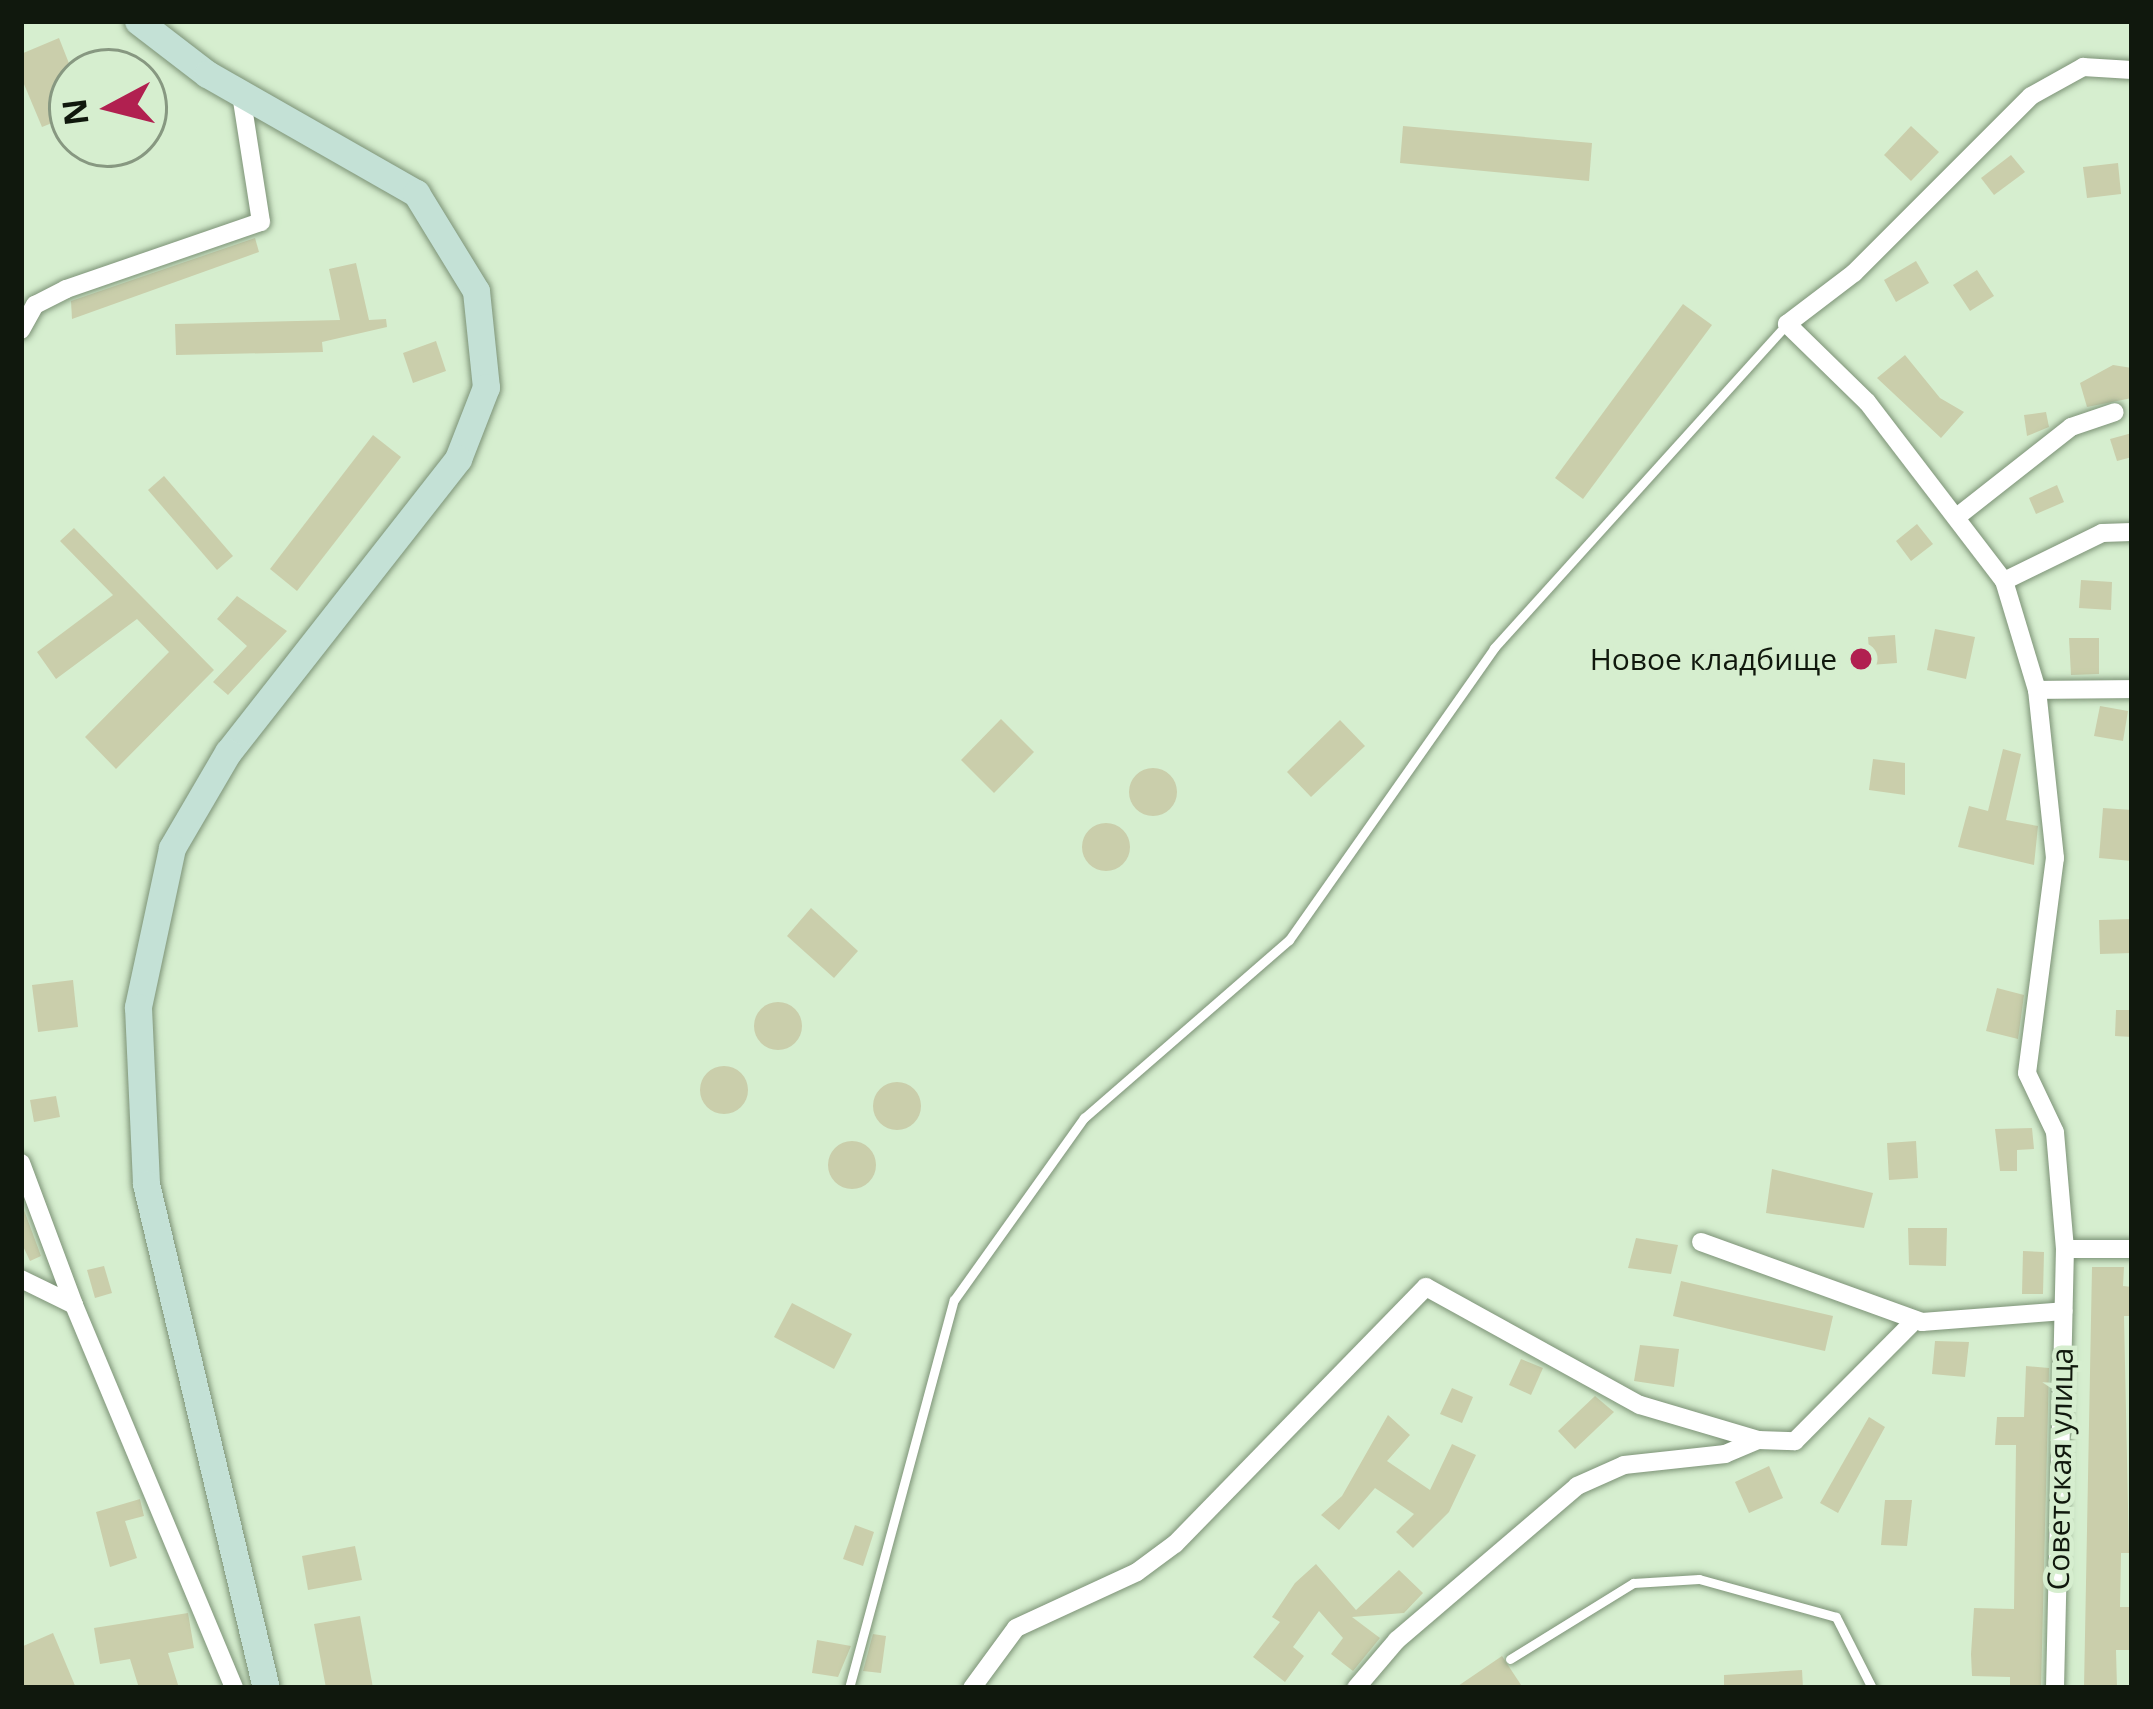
<!DOCTYPE html>
<html>
<head>
<meta charset="utf-8">
<style>
	body { margin:0 }
	#map { position:relative; width:2153px; height:1709px; overflow:hidden; background:#d6eecf; font-family:"Open Sans",sans-serif }
	div>[style] { position:absolute }
	[style*='--x'] { left:calc(var(--x)*1px); top:calc(var(--y)*1px); width:calc(var(--w)*1px); rotate:calc(var(--a)*1deg) }
	.building>* { inset:0; background:#caceab }
	.round { border-radius:50% }
	.roads { filter:drop-shadow(0 0 3px #7c9276) drop-shadow(0 0 3px #7c9276) }
	.lane>* { height:9px; margin:-4.5px; padding:0 4.5px; transform-origin:4.5px; border-radius:4.5px; background:#fff }
	.street>* { height:18px; margin:-9px; padding:0 9px; transform-origin:9px; border-radius:9px; background:#fff }
	.secondary>* { height:27px; margin:-13.5px; padding:0 13.5px; transform-origin:13.5px; border-radius:13.5px; background:#c4e1d6 }
	.dots>* { width:33px; height:33px; translate:-50% -50%; box-sizing:border-box; border:6px solid #d6eecf; border-radius:50% }
	span { translate:-50% -50%; white-space:nowrap; text-align:center; line-height:1.15; -webkit-text-stroke:9px #d6eecf; paint-order:stroke }
	.poi-label { font-size:30px; color:#10180d }
	.right { translate:-100% -50%; text-align:right }
	.street-label { font-size:30px; color:#10180d }
	.frame { position:absolute; inset:0; border:24px solid #10180d; pointer-events:none }
	.north { position:absolute; left:48px; top:48px; width:120px; height:120px; box-sizing:border-box; background:#d6eecf; border:3px solid #879881; border-radius:50%; rotate:263deg; font-size:33px; font-weight:700; line-height:48px; text-align:center; color:#10180d }
	.north::after { content:''; display:block; margin:auto; width:42px; height:54px; background:#b12050; clip-path:polygon(50% 0,100% 100%,50% 72%,0 100%) }
</style>
</head>
<body>
<div id="map">
	<div class="building">
		<i style="clip-path:polygon(59px 38px,72px 71px,72px 115px,42px 127px,21px 77px,21px 54px)"></i>
		<i style="clip-path:polygon(1403px 126px,1592px 143px,1589px 181px,1400px 163px)"></i>
		<i style="clip-path:polygon(1911px 126px,1939px 152px,1911px 181px,1884px 155px)"></i>
		<i style="clip-path:polygon(2011px 155px,2025px 172px,1994px 195px,1981px 178px)"></i>
		<i style="clip-path:polygon(2118px 163px,2121px 194px,2087px 198px,2083px 167px)"></i>
		<i style="clip-path:polygon(255px 238px,259px 252px,72px 319px,71px 301px)"></i>
		<i style="clip-path:polygon(1916px 261px,1929px 283px,1896px 302px,1884px 280px)"></i>
		<i style="clip-path:polygon(356px 263px,369px 320px,386px 319px,387px 327px,322px 342px,323px 352px,176px 355px,175px 324px,340px 320px,329px 269px)"></i>
		<i style="clip-path:polygon(1977px 270px,1994px 296px,1970px 311px,1953px 285px)"></i>
		<i style="clip-path:polygon(1683px 304px,1712px 325px,1583px 499px,1555px 478px)"></i>
		<i style="clip-path:polygon(436px 341px,446px 371px,413px 383px,403px 353px)"></i>
		<i style="clip-path:polygon(1905px 355px,1940px 398px,1964px 412px,1941px 438px,1877px 378px)"></i>
		<i style="clip-path:polygon(2113px 365px,2132px 368px,2132px 398px,2087px 407px,2080px 383px)"></i>
		<i style="clip-path:polygon(2046px 412px,2049px 427px,2027px 436px,2024px 415px)"></i>
		<i style="clip-path:polygon(2132px 433px,2132px 457px,2117px 461px,2110px 439px)"></i>
		<i style="clip-path:polygon(373px 435px,401px 457px,297px 591px,270px 569px)"></i>
		<i style="clip-path:polygon(164px 476px,233px 556px,217px 570px,148px 490px)"></i>
		<i style="clip-path:polygon(2057px 485px,2064px 502px,2036px 514px,2029px 498px)"></i>
		<i style="clip-path:polygon(1917px 524px,1933px 544px,1911px 561px,1896px 541px)"></i>
		<i style="clip-path:polygon(74px 528px,214px 670px,116px 769px,85px 737px,169px 652px,137px 619px,56px 679px,37px 652px,113px 595px,60px 541px)"></i>
		<i style="clip-path:polygon(2081px 580px,2112px 582px,2111px 610px,2079px 608px)"></i>
		<i style="clip-path:polygon(237px 596px,287px 631px,228px 695px,213px 682px,247px 646px,217px 619px)"></i>
		<i style="clip-path:polygon(1935px 629px,1975px 637px,1966px 679px,1927px 670px)"></i>
		<i style="clip-path:polygon(1895px 635px,1897px 663px,1870px 665px,1868px 637px)"></i>
		<i style="clip-path:polygon(2069px 638px,2099px 638px,2099px 674px,2071px 675px)"></i>
		<i style="clip-path:polygon(2100px 706px,2128px 711px,2123px 741px,2094px 736px)"></i>
		<i style="clip-path:polygon(1001px 719px,1034px 752px,994px 793px,961px 760px)"></i>
		<i style="clip-path:polygon(1340px 720px,1365px 746px,1311px 797px,1287px 772px)"></i>
		<i style="clip-path:polygon(2003px 749px,2021px 754px,2006px 820px,2038px 826px,2034px 865px,1958px 847px,1969px 806px,1988px 811px)"></i>
		<i style="clip-path:polygon(1873px 759px,1905px 763px,1905px 795px,1869px 790px)"></i>
		<i class="round" style="left:1129px;top:768px;width:48px;height:48px"></i>
		<i style="clip-path:polygon(2103px 808px,2132px 810px,2132px 861px,2099px 858px)"></i>
		<i class="round" style="left:1082px;top:823px;width:48px;height:48px"></i>
		<i style="clip-path:polygon(811px 908px,858px 951px,834px 978px,787px 936px)"></i>
		<i style="clip-path:polygon(2132px 919px,2132px 953px,2100px 954px,2099px 920px)"></i>
		<i style="clip-path:polygon(73px 980px,78px 1027px,38px 1032px,32px 985px)"></i>
		<i style="clip-path:polygon(1997px 988px,2024px 995px,2018px 1039px,1986px 1031px)"></i>
		<i class="round" style="left:754px;top:1002px;width:48px;height:48px"></i>
		<i style="clip-path:polygon(2116px 1010px,2132px 1010px,2132px 1037px,2115px 1036px)"></i>
		<i class="round" style="left:700px;top:1066px;width:48px;height:48px"></i>
		<i class="round" style="left:873px;top:1082px;width:48px;height:48px"></i>
		<i style="clip-path:polygon(56px 1096px,60px 1117px,34px 1122px,30px 1100px)"></i>
		<i style="clip-path:polygon(2032px 1128px,2034px 1149px,2017px 1150px,2017px 1171px,2000px 1171px,1995px 1129px)"></i>
		<i style="clip-path:polygon(1916px 1141px,1918px 1178px,1889px 1180px,1887px 1143px)"></i>
		<i class="round" style="left:828px;top:1141px;width:48px;height:48px"></i>
		<i style="clip-path:polygon(1772px 1169px,1873px 1193px,1864px 1228px,1766px 1213px)"></i>
		<i style="clip-path:polygon(21px 1202px,41px 1256px,30px 1261px,21px 1242px)"></i>
		<i style="clip-path:polygon(1908px 1228px,1947px 1228px,1946px 1266px,1909px 1265px)"></i>
		<i style="clip-path:polygon(1636px 1238px,1678px 1245px,1671px 1274px,1628px 1268px)"></i>
		<i style="clip-path:polygon(2023px 1251px,2044px 1252px,2043px 1294px,2022px 1294px)"></i>
		<i style="clip-path:polygon(104px 1266px,112px 1293px,95px 1298px,87px 1270px)"></i>
		<i style="clip-path:polygon(2092px 1267px,2124px 1267px,2123px 1286px,2132px 1287px,2132px 1316px,2124px 1316px,2129px 1553px,2121px 1553px,2120px 1607px,2132px 1607px,2132px 1650px,2116px 1650px,2117px 1688px,2084px 1688px)"></i>
		<i style="clip-path:polygon(1681px 1281px,1833px 1316px,1825px 1351px,1673px 1316px)"></i>
		<i style="clip-path:polygon(792px 1303px,852px 1334px,834px 1369px,774px 1337px)"></i>
		<i style="clip-path:polygon(1935px 1341px,1969px 1342px,1965px 1377px,1932px 1374px)"></i>
		<i style="clip-path:polygon(1640px 1345px,1679px 1349px,1674px 1387px,1634px 1381px)"></i>
		<i style="clip-path:polygon(1521px 1359px,1543px 1368px,1531px 1395px,1509px 1385px)"></i>
		<i style="clip-path:polygon(2026px 1366px,2049px 1368px,2041px 1688px,2010px 1688px,2010px 1677px,1972px 1676px,1971px 1654px,1974px 1608px,2014px 1609px,2016px 1445px,1995px 1445px,1997px 1417px,2024px 1417px)"></i>
		<i style="clip-path:polygon(1452px 1388px,1473px 1397px,1462px 1423px,1440px 1414px)"></i>
		<i style="clip-path:polygon(1595px 1396px,1614px 1412px,1575px 1449px,1558px 1431px)"></i>
		<i style="clip-path:polygon(1388px 1415px,1410px 1435px,1387px 1461px,1430px 1490px,1452px 1444px,1476px 1455px,1449px 1512px,1413px 1548px,1396px 1532px,1414px 1514px,1375px 1488px,1339px 1530px,1321px 1515px,1342px 1496px)"></i>
		<i style="clip-path:polygon(1869px 1417px,1885px 1427px,1838px 1513px,1820px 1503px)"></i>
		<i style="clip-path:polygon(1769px 1466px,1783px 1498px,1749px 1513px,1735px 1482px)"></i>
		<i style="clip-path:polygon(140px 1499px,144px 1516px,125px 1521px,137px 1558px,110px 1567px,96px 1512px)"></i>
		<i style="clip-path:polygon(1885px 1500px,1912px 1500px,1907px 1546px,1881px 1545px)"></i>
		<i style="clip-path:polygon(855px 1525px,874px 1532px,863px 1566px,843px 1559px)"></i>
		<i style="clip-path:polygon(355px 1546px,362px 1580px,308px 1590px,302px 1556px)"></i>
		<i style="clip-path:polygon(1316px 1564px,1356px 1610px,1399px 1570px,1423px 1593px,1404px 1613px,1352px 1617px,1380px 1638px,1353px 1671px,1331px 1654px,1343px 1638px,1319px 1611px,1293px 1647px,1304px 1656px,1285px 1682px,1253px 1657px,1280px 1622px,1272px 1617px,1295px 1583px)"></i>
		<i style="clip-path:polygon(188px 1613px,194px 1648px,168px 1653px,179px 1688px,139px 1688px,130px 1659px,100px 1664px,94px 1628px)"></i>
		<i style="clip-path:polygon(360px 1616px,373px 1688px,326px 1688px,314px 1624px)"></i>
		<i style="clip-path:polygon(53px 1633px,76px 1688px,21px 1688px,21px 1647px)"></i>
		<i style="clip-path:polygon(873px 1634px,886px 1636px,881px 1673px,863px 1671px)"></i>
		<i style="clip-path:polygon(817px 1640px,851px 1646px,838px 1677px,812px 1673px)"></i>
		<i style="clip-path:polygon(1502px 1656px,1523px 1688px,1455px 1688px)"></i>
		<i style="clip-path:polygon(1802px 1670px,1803px 1688px,1724px 1688px,1724px 1675px)"></i>
	</div>
	<div class="roads">
		<div class="lane">
			<i style="--x:1510;--y:1659;--w:145;--a:-31.7"></i>
			<i style="--x:1633;--y:1583;--w:66;--a:-3.5"></i>
			<i style="--x:1699;--y:1579;--w:142;--a:15.5"></i>
			<i style="--x:1836;--y:1617;--w:80;--a:63.1"></i>
			<i style="--x:849;--y:1688;--w:402;--a:-74.9"></i>
			<i style="--x:954;--y:1300;--w:224;--a:-54.5"></i>
			<i style="--x:1084;--y:1118;--w:271;--a:-41"></i>
			<i style="--x:1289;--y:940;--w:357;--a:-54.9"></i>
			<i style="--x:1494;--y:648;--w:437;--a:-47.9"></i>
		</div>
		<div class="street">
			<i style="--x:21;--y:330;--w:29;--a:-61"></i>
			<i style="--x:35;--y:305;--w:35;--a:-27"></i>
			<i style="--x:66;--y:289;--w:206;--a:-19"></i>
			<i style="--x:261;--y:222;--w:130;--a:-98.9"></i>
			<i style="--x:1958;--y:516;--w:144;--a:-38.2"></i>
			<i style="--x:2071;--y:427;--w:46;--a:-18.8"></i>
			<i style="--x:2004;--y:581;--w:109;--a:-26.1"></i>
			<i style="--x:2102;--y:533;--w:30;--a:-2"></i>
			<i style="--x:2037;--y:690;--w:95;--a:-0.6"></i>
			<i style="--x:21;--y:1163;--w:152;--a:69.5"></i>
			<i style="--x:1701;--y:1242;--w:235;--a:19.9"></i>
			<i style="--x:1922;--y:1322;--w:142;--a:-4.4"></i>
			<i style="--x:2065;--y:1249;--w:67;--a:0"></i>
			<i style="--x:21;--y:1279;--w:59;--a:26.1"></i>
			<i style="--x:74;--y:1305;--w:415;--a:67.3"></i>
			<i style="--x:972;--y:1688;--w:74;--a:-53.7"></i>
			<i style="--x:1016;--y:1628;--w:133;--a:-24.8"></i>
			<i style="--x:1137;--y:1572;--w:47;--a:-36.4"></i>
			<i style="--x:1175;--y:1544;--w:359;--a:-45.7"></i>
			<i style="--x:1426;--y:1287;--w:244;--a:28.9"></i>
			<i style="--x:1640;--y:1405;--w:123;--a:16.5"></i>
			<i style="--x:1758;--y:1440;--w:37;--a:2"></i>
			<i style="--x:1795;--y:1441;--w:170;--a:-45.2"></i>
			<i style="--x:1356;--y:1688;--w:63;--a:-49.5"></i>
			<i style="--x:1397;--y:1640;--w:237;--a:-40.5"></i>
			<i style="--x:1577;--y:1486;--w:51;--a:-24.1"></i>
			<i style="--x:1624;--y:1465;--w:102;--a:-6.2"></i>
			<i style="--x:1725;--y:1454;--w:36;--a:-23"></i>
			<i style="--x:2055;--y:1688;--w:439;--a:-88.7"></i>
			<i style="--x:2065;--y:1249;--w:117;--a:-94.9"></i>
			<i style="--x:2055;--y:1132;--w:65;--a:-115.4"></i>
			<i style="--x:2027;--y:1073;--w:217;--a:-82.6"></i>
			<i style="--x:2055;--y:858;--w:169;--a:-96.1"></i>
			<i style="--x:2037;--y:690;--w:114;--a:-106.8"></i>
			<i style="--x:2004;--y:581;--w:225;--a:-127.4"></i>
			<i style="--x:1867;--y:402;--w:112;--a:-135.7"></i>
			<i style="--x:1787;--y:324;--w:84;--a:-37.3"></i>
			<i style="--x:1854;--y:273;--w:250;--a:-45"></i>
			<i style="--x:2031;--y:96;--w:60;--a:-29.1"></i>
			<i style="--x:2083;--y:67;--w:49;--a:3.5"></i>
		</div>
		<div class="secondary">
			<i style="--x:138;--y:21;--w:87;--a:37.5"></i>
			<i style="--x:207;--y:74;--w:241;--a:29.7"></i>
			<i style="--x:416;--y:193;--w:115;--a:58.5"></i>
			<i style="--x:476;--y:291;--w:97;--a:84.1"></i>
			<i style="--x:486;--y:387;--w:77;--a:111.3"></i>
			<i style="--x:458;--y:459;--w:372;--a:128.1"></i>
			<i style="--x:228;--y:752;--w:111;--a:120.3"></i>
			<i style="--x:172;--y:848;--w:163;--a:102.1"></i>
			<i style="--x:138;--y:1007;--w:177;--a:87.4"></i>
			<i style="--x:146;--y:1184;--w:518;--a:76.61"></i>
		</div>
	</div>
	<div class="dots">
		<i style="left:1861px;top:659px;background:#b12050"></i>
	</div>
	<div class="poi-label">
		<span class="right" style="left:1837px;top:659px">Новое кладбище</span>
	</div>
	<div class="street-label">
		<span style="left:2060px;top:1469px;rotate:-89deg">Советская улица</span>
	</div>
	<div class="frame"></div>
	<div class="north">N</div>
</div>
</body>
</html>
